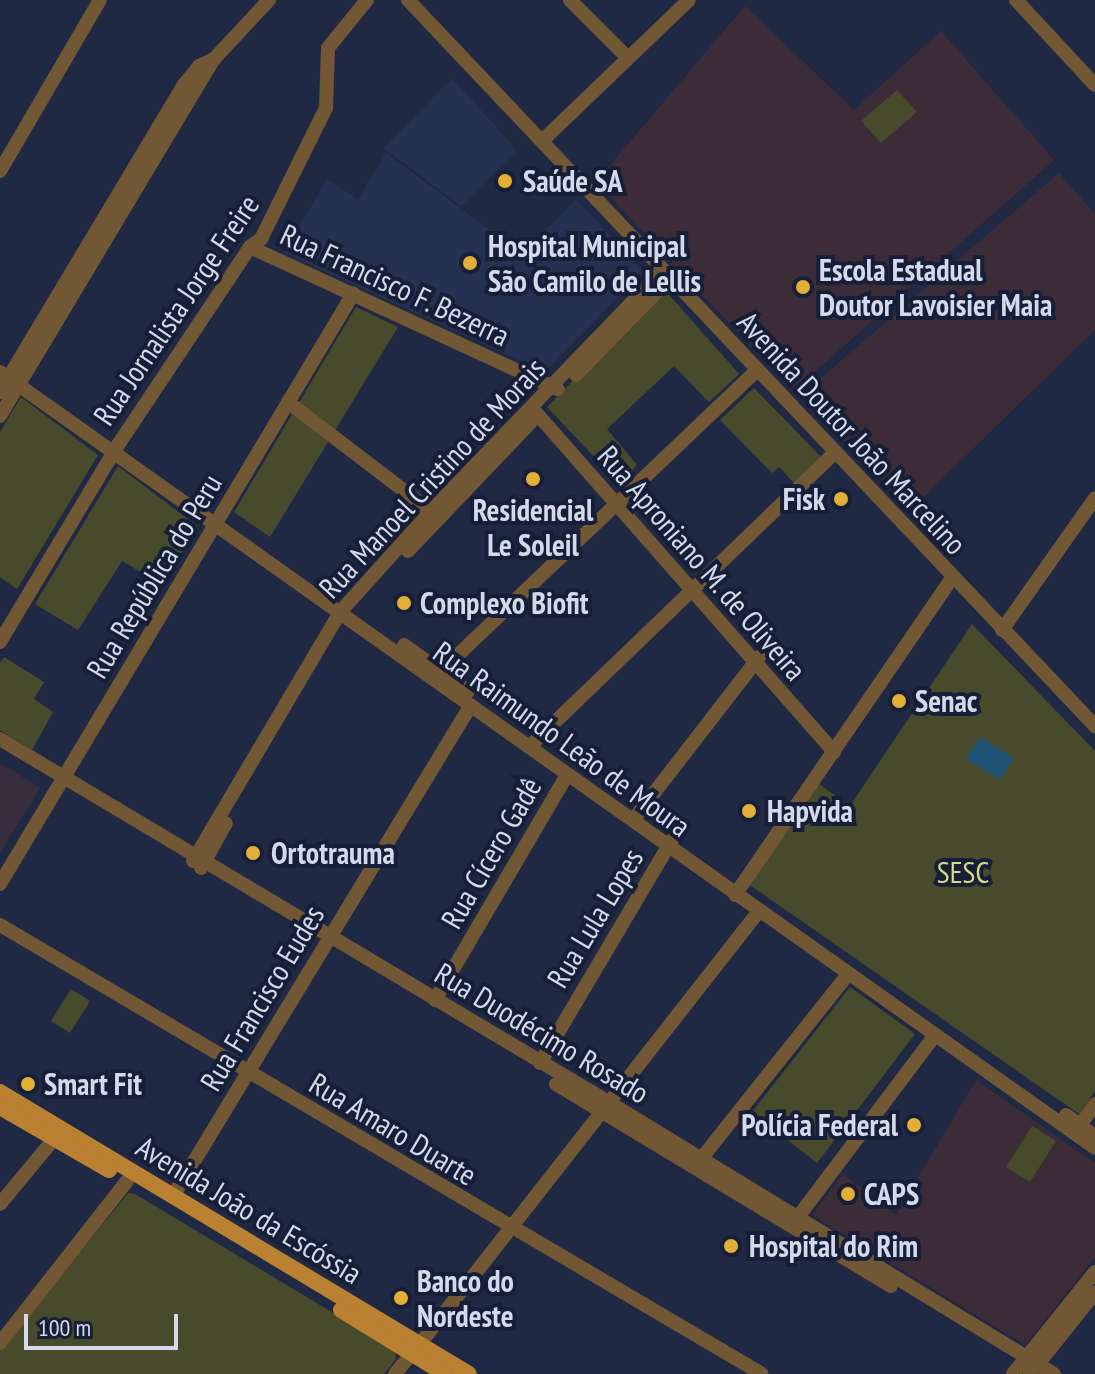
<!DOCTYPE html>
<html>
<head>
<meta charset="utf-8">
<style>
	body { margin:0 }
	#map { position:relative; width:1095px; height:1374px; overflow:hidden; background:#202943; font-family:"PT Sans Narrow",sans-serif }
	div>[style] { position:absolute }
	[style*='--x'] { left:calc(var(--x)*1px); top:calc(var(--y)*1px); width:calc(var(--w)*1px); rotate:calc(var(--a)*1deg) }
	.built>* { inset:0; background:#263151 }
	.industrial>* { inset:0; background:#382d3c }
	.education>* { inset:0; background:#3c2c37 }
	.green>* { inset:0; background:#484b2b }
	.water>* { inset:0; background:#1f5173 }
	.minor>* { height:14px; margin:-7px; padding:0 7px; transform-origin:7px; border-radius:7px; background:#725734 }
	.major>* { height:16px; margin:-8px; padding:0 8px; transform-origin:8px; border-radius:8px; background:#b98131 }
	.dots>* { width:22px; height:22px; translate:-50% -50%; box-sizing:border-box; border:4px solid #171f38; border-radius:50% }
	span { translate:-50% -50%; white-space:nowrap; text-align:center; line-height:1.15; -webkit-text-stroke:8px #171f38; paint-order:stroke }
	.poi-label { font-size:30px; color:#d4daeb; font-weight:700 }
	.left { translate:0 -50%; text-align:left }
	.right { translate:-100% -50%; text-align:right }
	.street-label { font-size:30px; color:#d4daeb }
	.park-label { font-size:30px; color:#d3d984 }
	.scale { position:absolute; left:24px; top:1314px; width:154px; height:36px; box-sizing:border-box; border:4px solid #d4daeb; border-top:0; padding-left:10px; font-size:24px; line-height:28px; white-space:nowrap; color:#d4daeb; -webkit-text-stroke:6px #171f38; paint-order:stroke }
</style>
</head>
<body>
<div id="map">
	<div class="built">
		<i style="clip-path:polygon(452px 78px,517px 150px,461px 206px,384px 148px)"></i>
		<i style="clip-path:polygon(386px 153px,522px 254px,576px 199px,643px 271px,545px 372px,284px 253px,327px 179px,358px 199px)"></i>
	</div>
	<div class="industrial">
		<i style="clip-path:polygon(0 763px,40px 788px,0 853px)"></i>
	</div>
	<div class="education">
		<i style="clip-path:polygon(745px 6px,854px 110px,941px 31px,1054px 160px,793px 391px,596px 182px)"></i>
		<i style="clip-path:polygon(1059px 173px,1095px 214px,1095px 330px,911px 509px,800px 396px)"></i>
		<i style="clip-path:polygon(976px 1080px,1095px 1163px,1095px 1257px,1025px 1345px,812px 1215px,843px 1174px,896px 1215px)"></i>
	</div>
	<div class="green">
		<i style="clip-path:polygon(897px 90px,917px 112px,881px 143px,861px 121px)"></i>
		<i style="clip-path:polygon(664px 289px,739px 374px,709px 402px,674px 366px,607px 429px,637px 465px,620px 484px,547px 407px)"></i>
		<i style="clip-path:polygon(356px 307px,398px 327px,270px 537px,234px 512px)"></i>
		<i style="clip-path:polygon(754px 388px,822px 458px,795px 484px,779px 467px,772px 473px,720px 420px)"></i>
		<i style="clip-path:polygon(21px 397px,98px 455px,17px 589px,0 577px,0 432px)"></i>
		<i style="clip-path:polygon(118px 466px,197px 526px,163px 585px,122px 561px,78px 630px,35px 604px)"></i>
		<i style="clip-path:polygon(972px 624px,1095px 751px,1095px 1091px,1079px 1114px,747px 883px,819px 784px,850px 806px)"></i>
		<i style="clip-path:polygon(4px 657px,44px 682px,34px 699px,53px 712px,32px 750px,0 730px,0 663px)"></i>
		<i style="clip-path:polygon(850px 987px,915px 1034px,817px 1163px,752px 1112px)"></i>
		<i style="clip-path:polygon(71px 989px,90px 1001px,70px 1033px,51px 1021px)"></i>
		<i style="clip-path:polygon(1032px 1126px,1056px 1141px,1030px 1182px,1006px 1167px)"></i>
		<i style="clip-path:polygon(128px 1193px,135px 1194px,388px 1346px,395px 1351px,396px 1359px,384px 1374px,0 1374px,0 1351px)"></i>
	</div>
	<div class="water">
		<i style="clip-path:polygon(980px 737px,1014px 758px,1000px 780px,966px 759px)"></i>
	</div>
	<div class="minor">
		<i style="--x:408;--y:0;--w:1000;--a:46.58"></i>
		<i style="--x:570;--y:0;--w:82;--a:45"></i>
		<i style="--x:1016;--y:0;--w:116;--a:47.1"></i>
		<i style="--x:543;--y:140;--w:202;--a:-43.8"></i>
		<i style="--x:0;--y:171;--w:198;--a:-59.7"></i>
		<i style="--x:250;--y:247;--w:339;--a:24.8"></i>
		<i style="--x:0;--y:372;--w:1342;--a:35.32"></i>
		<i style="--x:576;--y:375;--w:135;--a:-45.9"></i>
		<i style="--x:0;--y:392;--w:357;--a:-59.1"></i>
		<i style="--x:183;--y:86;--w:26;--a:-51"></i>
		<i style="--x:199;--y:66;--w:17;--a:-25"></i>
		<i style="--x:288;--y:402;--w:188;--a:37.4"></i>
		<i style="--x:532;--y:408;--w:458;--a:48.7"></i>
		<i style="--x:0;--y:416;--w:416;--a:-59.1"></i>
		<i style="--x:214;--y:59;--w:81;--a:-47"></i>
		<i style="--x:408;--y:551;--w:178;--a:-46.4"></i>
		<i style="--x:1002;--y:630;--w:161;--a:-54.8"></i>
		<i style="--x:0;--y:642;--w:230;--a:-59.1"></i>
		<i style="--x:118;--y:445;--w:238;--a:-56.3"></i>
		<i style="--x:250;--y:247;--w:14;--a:-36"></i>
		<i style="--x:261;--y:239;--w:146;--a:-63.6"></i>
		<i style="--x:326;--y:108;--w:60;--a:-88.1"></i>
		<i style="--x:328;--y:48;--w:62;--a:-50.9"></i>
		<i style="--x:404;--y:645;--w:79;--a:35.7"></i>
		<i style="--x:441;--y:671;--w:436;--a:-43.6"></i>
		<i style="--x:0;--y:739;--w:710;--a:30.83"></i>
		<i style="--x:610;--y:1103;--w:520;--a:31.4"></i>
		<i style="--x:529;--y:747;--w:424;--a:-43.9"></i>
		<i style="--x:637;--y:815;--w:200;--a:-52.3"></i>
		<i style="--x:193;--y:861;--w:291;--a:-59.4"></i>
		<i style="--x:341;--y:611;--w:136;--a:-48"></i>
		<i style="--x:432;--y:510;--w:333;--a:-46.1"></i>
		<i style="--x:201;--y:868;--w:51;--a:-60.9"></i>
		<i style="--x:0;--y:884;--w:688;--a:-59.11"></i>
		<i style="--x:735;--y:895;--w:386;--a:-55.6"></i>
		<i style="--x:0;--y:925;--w:884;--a:30.51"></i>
		<i style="--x:435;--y:1000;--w:261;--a:-59.6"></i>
		<i style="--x:540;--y:1063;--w:259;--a:-59.4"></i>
		<i style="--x:556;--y:1084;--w:391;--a:31.1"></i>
		<i style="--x:1066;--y:1115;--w:36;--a:36"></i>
		<i style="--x:1080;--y:1125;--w:26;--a:-54"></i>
		<i style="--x:701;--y:1159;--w:236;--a:-51.5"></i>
		<i style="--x:173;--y:1196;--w:574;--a:-58.75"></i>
		<i style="--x:0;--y:1204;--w:85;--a:-50.3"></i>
		<i style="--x:798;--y:1217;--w:228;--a:-53"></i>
		<i style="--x:0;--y:1343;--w:206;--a:-51.9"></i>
		<i style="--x:419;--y:1345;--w:551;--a:-51.92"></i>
		<i style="--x:395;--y:1374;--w:26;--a:-51"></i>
		<i style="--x:1013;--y:1374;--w:131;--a:-51.2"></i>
		<i style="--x:1030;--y:1374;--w:104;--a:-51.3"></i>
	</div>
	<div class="major">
		<i style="--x:0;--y:1092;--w:547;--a:31.02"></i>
		<i style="--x:0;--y:1107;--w:126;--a:30"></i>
		<i style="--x:341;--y:1310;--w:122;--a:31.6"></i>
	</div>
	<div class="dots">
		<i style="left:505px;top:181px;background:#e3ae35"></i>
		<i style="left:470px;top:263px;background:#e3ae35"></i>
		<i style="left:803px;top:287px;background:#e3ae35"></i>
		<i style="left:533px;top:479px;background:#e3ae35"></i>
		<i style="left:841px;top:499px;background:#e3ae35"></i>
		<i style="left:404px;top:603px;background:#e3ae35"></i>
		<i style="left:899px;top:701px;background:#e3ae35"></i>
		<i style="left:749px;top:811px;background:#e3ae35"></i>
		<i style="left:253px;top:853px;background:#e3ae35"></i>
		<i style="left:28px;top:1084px;background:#e3ae35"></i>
		<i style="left:914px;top:1125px;background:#e3ae35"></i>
		<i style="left:848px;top:1194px;background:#e3ae35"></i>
		<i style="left:731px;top:1246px;background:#e3ae35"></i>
		<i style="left:401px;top:1298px;background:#e3ae35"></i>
	</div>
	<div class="poi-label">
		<span class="left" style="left:523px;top:181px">Saúde SA</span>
		<span class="left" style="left:488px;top:263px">Hospital Municipal<br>São Camilo de Lellis</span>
		<span class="left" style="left:819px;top:287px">Escola Estadual<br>Doutor Lavoisier Maia</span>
		<span class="right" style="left:825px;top:499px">Fisk</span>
		<span style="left:533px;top:527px">Residencial<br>Le Soleil</span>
		<span class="left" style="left:420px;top:603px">Complexo Biofit</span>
		<span class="left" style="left:915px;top:701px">Senac</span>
		<span class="left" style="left:767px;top:811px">Hapvida</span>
		<span class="left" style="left:271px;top:853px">Ortotrauma</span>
		<span class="left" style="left:44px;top:1084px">Smart Fit</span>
		<span class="right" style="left:898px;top:1125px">Polícia Federal</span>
		<span class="left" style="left:864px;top:1194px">CAPS</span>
		<span class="left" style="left:749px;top:1246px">Hospital do Rim</span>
		<span class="left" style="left:417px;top:1298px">Banco do<br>Nordeste</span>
	</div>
	<div class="street-label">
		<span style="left:395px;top:285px;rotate:25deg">Rua Francisco F. Bezerra</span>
		<span style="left:176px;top:310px;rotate:-56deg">Rua Jornalista Jorge Freire</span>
		<span style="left:852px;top:433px;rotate:47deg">Avenida Doutor João Marcelino</span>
		<span style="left:432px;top:478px;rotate:-47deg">Rua Manoel Cristino de Morais</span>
		<span style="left:702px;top:563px;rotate:49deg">Rua Aproniano M. de Oliveira</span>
		<span style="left:154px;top:576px;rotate:-59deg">Rua República do Peru</span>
		<span style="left:562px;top:739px;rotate:36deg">Rua Raimundo Leão de Moura</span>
		<span style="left:491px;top:853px;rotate:-60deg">Rua Cícero Gadê</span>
		<span style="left:595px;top:918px;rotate:-59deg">Rua Lula Lopes</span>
		<span style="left:262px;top:998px;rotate:-59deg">Rua Francisco Eudes</span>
		<span style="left:542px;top:1033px;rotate:31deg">Rua Duodécimo Rosado</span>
		<span style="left:393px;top:1129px;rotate:31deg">Rua Amaro Duarte</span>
		<span style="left:249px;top:1210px;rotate:31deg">Avenida João da Escóssia</span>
	</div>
	<div class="park-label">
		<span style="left:963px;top:872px">SESC</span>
	</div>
	<div class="scale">100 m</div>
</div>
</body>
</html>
